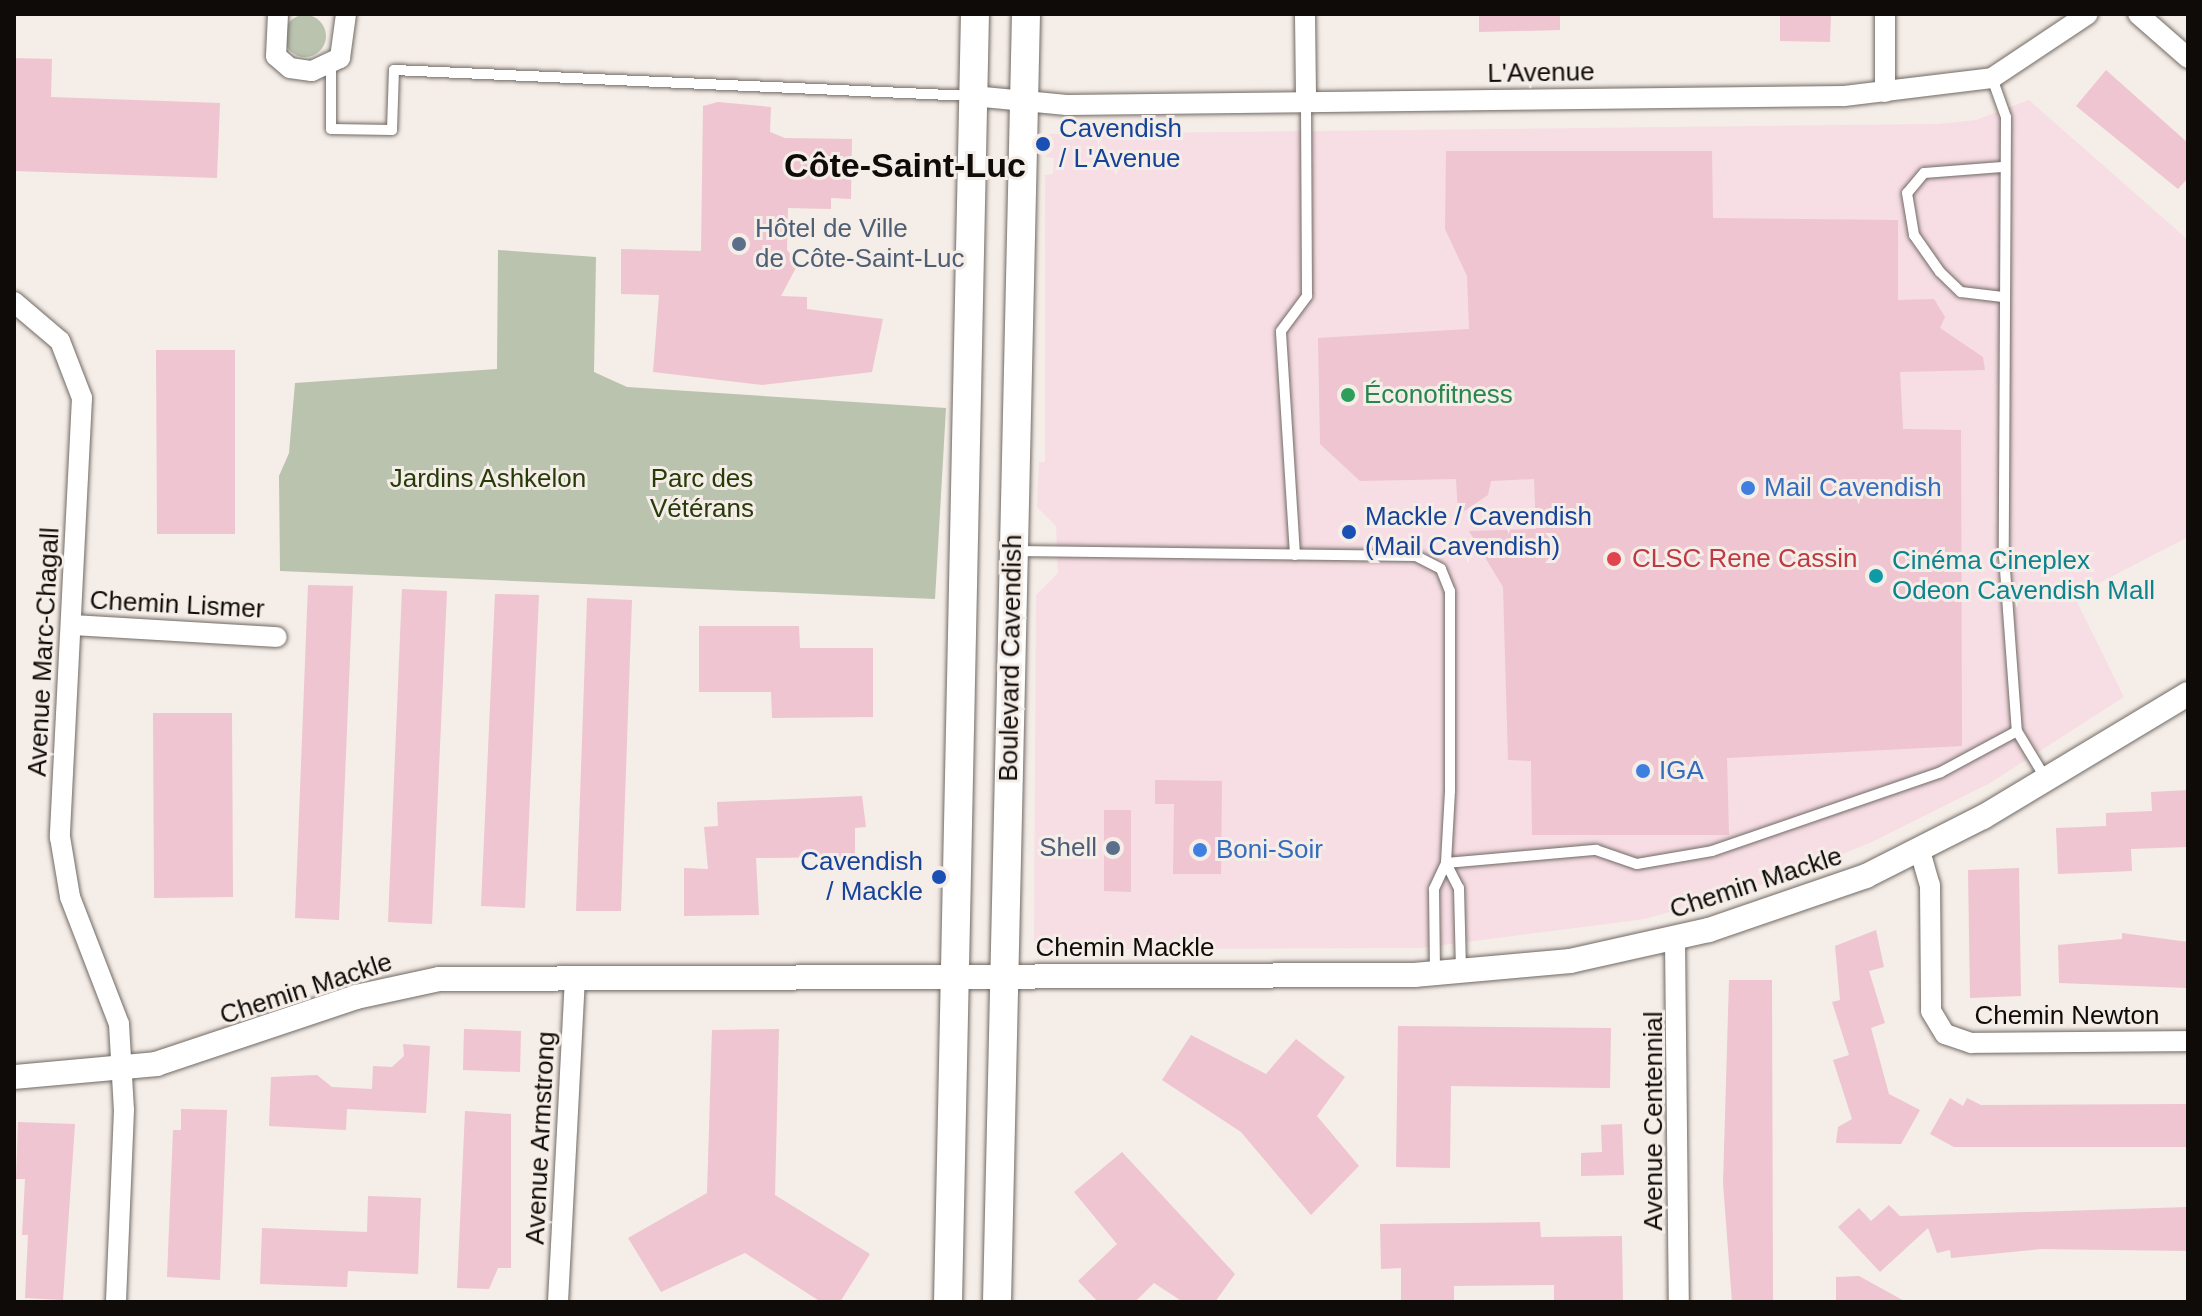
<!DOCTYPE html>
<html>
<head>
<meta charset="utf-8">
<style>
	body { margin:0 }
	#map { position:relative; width:2202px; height:1316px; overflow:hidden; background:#f5ede7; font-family:Helvetica,sans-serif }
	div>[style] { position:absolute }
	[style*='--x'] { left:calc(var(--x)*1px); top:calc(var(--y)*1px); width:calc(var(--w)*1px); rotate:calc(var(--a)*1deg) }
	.commercial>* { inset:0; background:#f7dde4 }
	.green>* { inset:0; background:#b9c3ae }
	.round { border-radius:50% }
	.building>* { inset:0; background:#eec5d0 }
	.roads { filter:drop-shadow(0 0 2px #716a65) drop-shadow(0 0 2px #716a65) }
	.service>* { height:10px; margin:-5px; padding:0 5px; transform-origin:5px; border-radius:5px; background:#fff }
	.minor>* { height:20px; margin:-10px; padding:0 10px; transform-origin:10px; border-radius:10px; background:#fff }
	.tertiary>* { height:24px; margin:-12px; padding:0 12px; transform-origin:12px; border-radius:12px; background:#fff }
	.secondary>* { height:28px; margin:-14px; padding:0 14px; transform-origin:14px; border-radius:14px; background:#fff }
	.dots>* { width:22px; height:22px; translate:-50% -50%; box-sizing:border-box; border:4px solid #f5ede7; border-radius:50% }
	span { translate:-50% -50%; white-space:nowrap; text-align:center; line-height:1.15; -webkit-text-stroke:6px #f5ede7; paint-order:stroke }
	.street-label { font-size:26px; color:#0e0b09 }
	.transit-label { font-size:26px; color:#164399 }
	.left { translate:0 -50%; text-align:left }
	.right { translate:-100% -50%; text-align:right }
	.service-label { font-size:26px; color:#4e5e75 }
	.leisure-label { font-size:26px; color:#27864d }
	.park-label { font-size:26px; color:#273b08 }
	.shop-label { font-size:26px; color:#366cbe }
	.health-label { font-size:26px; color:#be3a42 }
	.culture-label { font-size:26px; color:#0d838f }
	.district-label { font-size:34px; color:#0e0b09; font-weight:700 }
	.frame { position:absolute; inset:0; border:16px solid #0e0b09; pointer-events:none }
</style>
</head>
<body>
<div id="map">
	<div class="commercial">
		<i style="clip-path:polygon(2029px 100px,2188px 240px,2188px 537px,2074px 596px,2124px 697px,1990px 783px,1872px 842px,1780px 879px,1645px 919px,1420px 948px,1176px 949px,1154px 940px,1153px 949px,1046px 949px,1034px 942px,1036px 595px,1058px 573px,1056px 526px,1037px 507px,1039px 462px,1045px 462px,1045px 175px,1053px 174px,1054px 158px,1046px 157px,1048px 134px,1938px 124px,1976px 120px)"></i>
	</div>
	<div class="green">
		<i class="round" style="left:284px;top:15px;width:42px;height:42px"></i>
		<i style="clip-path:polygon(498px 250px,596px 257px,594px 372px,627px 387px,946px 408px,935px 599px,280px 571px,279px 476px,289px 453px,295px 383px,497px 369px)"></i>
	</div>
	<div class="building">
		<i style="clip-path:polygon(1479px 14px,1560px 14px,1560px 30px,1479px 32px)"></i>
		<i style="clip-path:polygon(1780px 14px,1831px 14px,1830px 42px,1780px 41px)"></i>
		<i style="clip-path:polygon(14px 58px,52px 59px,51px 97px,220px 103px,217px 178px,14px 171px)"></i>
		<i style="clip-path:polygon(2106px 70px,2188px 143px,2188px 178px,2178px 189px,2076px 106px)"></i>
		<i style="clip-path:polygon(718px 102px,771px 107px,770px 132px,785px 138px,852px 139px,851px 199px,831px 198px,831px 209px,788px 208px,787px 250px,798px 264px,781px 296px,807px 297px,807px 309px,883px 319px,872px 372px,762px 385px,653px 372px,659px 295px,621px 294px,621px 249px,701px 251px,703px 106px)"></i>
		<i style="clip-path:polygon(1446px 151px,1712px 151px,1713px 218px,1898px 220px,1898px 300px,1934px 299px,1945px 317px,1940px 328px,1983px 357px,1985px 370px,1900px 372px,1903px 429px,1961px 430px,1962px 746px,1727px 758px,1729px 835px,1532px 835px,1531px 761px,1508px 760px,1503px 587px,1469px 531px,1536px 529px,1534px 479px,1491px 481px,1488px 495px,1458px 515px,1456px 479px,1360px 481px,1320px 444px,1318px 338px,1469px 329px,1467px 276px,1445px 229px)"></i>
		<i style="clip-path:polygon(156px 350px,235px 350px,235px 534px,157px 534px)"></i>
		<i style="clip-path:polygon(308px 585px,353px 586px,339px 920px,295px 918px)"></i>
		<i style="clip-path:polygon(402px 589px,447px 591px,432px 924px,388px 922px)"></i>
		<i style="clip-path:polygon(495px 594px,539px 595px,525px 908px,481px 906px)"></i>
		<i style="clip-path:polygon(587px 598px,632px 600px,621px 911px,576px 911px)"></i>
		<i style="clip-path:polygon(699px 626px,799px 626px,800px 648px,873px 648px,873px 717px,772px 718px,771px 692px,699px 692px)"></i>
		<i style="clip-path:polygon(153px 713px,232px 713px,233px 897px,154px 898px)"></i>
		<i style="clip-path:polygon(1155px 780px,1222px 781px,1221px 874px,1173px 874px,1174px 804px,1155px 804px)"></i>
		<i style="clip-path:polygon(2188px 790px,2188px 847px,2131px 849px,2132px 871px,2058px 874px,2056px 828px,2106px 826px,2106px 813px,2152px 811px,2151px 792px)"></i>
		<i style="clip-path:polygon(862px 796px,866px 827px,855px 828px,855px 857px,756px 858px,759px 915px,684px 916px,684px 868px,708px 869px,704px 827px,718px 826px,717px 802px)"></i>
		<i style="clip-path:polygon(1104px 810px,1131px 810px,1131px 892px,1104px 891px)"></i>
		<i style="clip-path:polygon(2019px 868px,2021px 996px,1970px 998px,1968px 870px)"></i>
		<i style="clip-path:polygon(1876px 930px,1884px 967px,1869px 971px,1885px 1023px,1871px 1028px,1889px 1094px,1920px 1110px,1901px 1144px,1836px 1143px,1838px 1127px,1852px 1119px,1833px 1060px,1849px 1055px,1832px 1002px,1840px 1000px,1835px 946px)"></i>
		<i style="clip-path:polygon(2122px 933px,2188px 942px,2188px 988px,2059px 983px,2058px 945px,2122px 939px)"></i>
		<i style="clip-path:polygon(1729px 980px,1772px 980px,1773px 1302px,1732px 1302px,1723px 1183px)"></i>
		<i style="clip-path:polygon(1398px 1026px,1611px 1028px,1610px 1088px,1451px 1086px,1450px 1168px,1396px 1167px)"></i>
		<i style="clip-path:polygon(464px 1029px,521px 1031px,520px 1072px,463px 1070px)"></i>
		<i style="clip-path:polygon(779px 1029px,775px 1195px,870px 1254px,840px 1302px,821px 1302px,745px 1253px,661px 1292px,628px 1238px,707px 1193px,712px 1030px)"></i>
		<i style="clip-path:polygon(1191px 1035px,1266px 1074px,1296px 1039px,1345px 1077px,1317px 1116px,1359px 1166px,1311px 1215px,1241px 1132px,1162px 1080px)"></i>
		<i style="clip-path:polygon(403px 1044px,430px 1046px,426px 1113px,347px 1109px,346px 1130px,269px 1126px,271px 1077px,317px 1075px,332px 1087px,372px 1089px,373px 1066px,392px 1067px,404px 1056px)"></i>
		<i style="clip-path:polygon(1950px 1098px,1963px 1106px,1967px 1098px,1981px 1105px,2188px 1104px,2188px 1147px,1954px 1147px,1930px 1134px)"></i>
		<i style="clip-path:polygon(181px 1109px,227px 1110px,220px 1280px,167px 1277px,173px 1130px,181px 1130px)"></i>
		<i style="clip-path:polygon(465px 1111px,511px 1114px,511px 1268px,498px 1268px,489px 1289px,457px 1288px)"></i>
		<i style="clip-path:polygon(18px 1122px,75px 1124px,63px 1300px,25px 1298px,28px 1235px,22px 1235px,25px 1179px,16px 1179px)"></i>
		<i style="clip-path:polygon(1622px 1124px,1624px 1175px,1581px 1176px,1581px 1153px,1602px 1152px,1601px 1125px)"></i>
		<i style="clip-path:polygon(1122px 1152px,1235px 1274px,1215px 1302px,1183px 1302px,1154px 1283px,1135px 1302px,1098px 1302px,1078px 1281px,1117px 1244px,1074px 1192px)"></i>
		<i style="clip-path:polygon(368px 1196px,421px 1198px,418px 1274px,348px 1271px,347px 1287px,260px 1284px,262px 1228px,367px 1232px)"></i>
		<i style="clip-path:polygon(1889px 1205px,1900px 1216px,2188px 1207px,2188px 1251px,2041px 1249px,1951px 1258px,1950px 1250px,1937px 1253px,1928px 1228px,1880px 1272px,1838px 1227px,1859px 1208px,1871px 1221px)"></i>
		<i style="clip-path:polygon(1540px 1222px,1541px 1237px,1622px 1236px,1623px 1302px,1554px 1302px,1554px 1285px,1454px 1286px,1454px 1302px,1401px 1302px,1401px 1268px,1381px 1269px,1380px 1224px)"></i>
		<i style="clip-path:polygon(1859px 1276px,1906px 1302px,1836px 1302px,1836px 1277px)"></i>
	</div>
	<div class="roads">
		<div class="service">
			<i style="--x:331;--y:67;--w:62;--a:90"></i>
			<i style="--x:331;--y:129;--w:61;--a:0.9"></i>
			<i style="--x:392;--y:130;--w:60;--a:-88.1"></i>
			<i style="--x:394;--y:70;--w:578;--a:2.58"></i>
			<i style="--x:1992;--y:78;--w:41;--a:70.3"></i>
			<i style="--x:2006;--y:117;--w:439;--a:90.3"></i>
			<i style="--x:2004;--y:556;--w:175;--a:85.8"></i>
			<i style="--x:2017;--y:731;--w:56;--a:58.9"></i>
			<i style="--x:2002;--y:167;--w:78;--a:175.6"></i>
			<i style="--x:1924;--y:173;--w:26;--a:130"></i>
			<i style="--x:1907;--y:193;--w:43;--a:80.5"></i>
			<i style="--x:1914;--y:235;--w:45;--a:54.9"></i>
			<i style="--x:1940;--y:272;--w:29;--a:44"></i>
			<i style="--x:1961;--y:292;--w:42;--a:6.8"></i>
			<i style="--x:1016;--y:551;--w:400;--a:0.7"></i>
			<i style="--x:1416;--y:556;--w:28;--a:27"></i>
			<i style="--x:1441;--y:569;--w:24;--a:68"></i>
			<i style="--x:1450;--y:591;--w:200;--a:90"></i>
			<i style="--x:1450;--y:791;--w:72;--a:93.2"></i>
			<i style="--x:1446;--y:863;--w:29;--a:115"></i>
			<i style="--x:1434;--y:889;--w:83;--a:89.3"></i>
			<i style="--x:1295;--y:555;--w:224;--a:-93.6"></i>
			<i style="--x:1281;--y:331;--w:44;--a:-53.4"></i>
			<i style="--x:1307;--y:296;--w:194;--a:-90.3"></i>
			<i style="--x:1446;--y:863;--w:151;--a:-5"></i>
			<i style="--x:1596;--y:850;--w:43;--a:18.9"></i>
			<i style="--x:1637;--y:864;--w:76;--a:-9.8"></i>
			<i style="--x:1712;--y:851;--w:242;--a:-19"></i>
			<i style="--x:1941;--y:772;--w:86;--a:-28.3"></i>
			<i style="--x:1446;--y:863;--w:28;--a:63"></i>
			<i style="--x:1459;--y:888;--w:82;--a:88.6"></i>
		</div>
		<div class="minor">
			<i style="--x:278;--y:14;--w:42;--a:92.7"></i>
			<i style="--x:276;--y:56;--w:18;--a:41"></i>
			<i style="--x:290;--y:68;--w:22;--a:8"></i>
			<i style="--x:312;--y:71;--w:31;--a:-25"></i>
			<i style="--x:340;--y:58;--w:44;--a:-82.2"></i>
			<i style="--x:1305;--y:14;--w:88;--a:89.3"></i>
			<i style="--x:1885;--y:14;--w:78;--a:90"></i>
			<i style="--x:2138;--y:14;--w:67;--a:41.3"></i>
			<i style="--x:973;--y:96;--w:94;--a:5.5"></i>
			<i style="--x:1067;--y:105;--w:777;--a:-0.66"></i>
			<i style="--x:1844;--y:96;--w:149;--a:-6.9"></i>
			<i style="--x:1992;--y:78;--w:115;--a:-33.7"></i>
			<i style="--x:14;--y:302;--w:60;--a:40.3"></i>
			<i style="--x:60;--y:341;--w:61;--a:68.9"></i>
			<i style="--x:82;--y:398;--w:440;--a:92.9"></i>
			<i style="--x:60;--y:837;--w:61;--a:80.5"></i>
			<i style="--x:70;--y:897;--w:136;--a:68.9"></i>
			<i style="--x:119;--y:1024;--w:86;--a:86.7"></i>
			<i style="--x:124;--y:1110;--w:192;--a:92.4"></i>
			<i style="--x:74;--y:625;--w:203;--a:3.4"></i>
			<i style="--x:1920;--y:851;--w:35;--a:74"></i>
			<i style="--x:1930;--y:885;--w:126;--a:89.5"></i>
			<i style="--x:1931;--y:1011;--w:27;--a:59"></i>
			<i style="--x:1945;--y:1034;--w:28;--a:19"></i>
			<i style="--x:1971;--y:1043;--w:217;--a:-0.5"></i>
			<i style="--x:1675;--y:940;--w:362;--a:89.4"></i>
			<i style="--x:558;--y:1302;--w:325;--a:-87"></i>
		</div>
		<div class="tertiary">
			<i style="--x:14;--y:1077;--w:143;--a:-5.2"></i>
			<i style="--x:156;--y:1064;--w:211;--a:-18.5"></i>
			<i style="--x:356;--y:997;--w:85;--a:-12.2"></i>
			<i style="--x:439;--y:979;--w:975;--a:-0.24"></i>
			<i style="--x:1414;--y:975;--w:157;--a:-5.1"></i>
			<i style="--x:1570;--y:961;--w:142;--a:-12.6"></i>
			<i style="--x:1709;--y:930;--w:166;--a:-19"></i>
			<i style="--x:1866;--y:876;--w:131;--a:-26.8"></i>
			<i style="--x:1983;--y:817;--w:239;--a:-31"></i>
		</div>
		<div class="secondary">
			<i style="--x:948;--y:1302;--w:1288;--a:-88.8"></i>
			<i style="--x:997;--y:1302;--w:1288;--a:-88.71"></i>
		</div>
	</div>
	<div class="dots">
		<i style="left:1043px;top:144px;background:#1a4fb4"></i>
		<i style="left:739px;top:244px;background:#5c6f8a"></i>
		<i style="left:1348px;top:395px;background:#2e9e5b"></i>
		<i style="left:1748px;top:488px;background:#3f7fe0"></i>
		<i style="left:1349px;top:532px;background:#1a4fb4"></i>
		<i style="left:1614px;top:559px;background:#e0444e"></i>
		<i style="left:1876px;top:576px;background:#0f9aa8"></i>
		<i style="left:1643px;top:771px;background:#3f7fe0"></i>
		<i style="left:1113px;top:848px;background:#5c6f8a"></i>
		<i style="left:1200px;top:850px;background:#3f7fe0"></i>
		<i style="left:939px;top:877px;background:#1a4fb4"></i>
	</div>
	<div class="street-label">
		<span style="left:1541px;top:73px;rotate:-1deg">L'Avenue</span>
		<span style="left:177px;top:605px;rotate:3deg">Chemin Lismer</span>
		<span style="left:44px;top:652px;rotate:-87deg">Avenue Marc-Chagall</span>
		<span style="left:1011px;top:658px;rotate:-89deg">Boulevard Cavendish</span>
		<span style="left:1756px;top:883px;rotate:-18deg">Chemin Mackle</span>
		<span style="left:1125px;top:948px">Chemin Mackle</span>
		<span style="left:306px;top:989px;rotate:-18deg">Chemin Mackle</span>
		<span style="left:2067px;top:1016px">Chemin Newton</span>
		<span style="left:1654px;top:1121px;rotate:-90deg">Avenue Centennial</span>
		<span style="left:541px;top:1138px;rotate:-87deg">Avenue Armstrong</span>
	</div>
	<div class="transit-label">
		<span class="left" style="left:1059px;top:144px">Cavendish<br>/ L'Avenue</span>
		<span class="left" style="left:1365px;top:532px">Mackle / Cavendish<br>(Mail Cavendish)</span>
		<span class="right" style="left:923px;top:877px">Cavendish<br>/ Mackle</span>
	</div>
	<div class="service-label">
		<span class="left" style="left:755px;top:244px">Hôtel de Ville<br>de Côte-Saint-Luc</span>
		<span class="right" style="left:1097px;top:848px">Shell</span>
	</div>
	<div class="leisure-label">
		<span class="left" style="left:1364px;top:395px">Éconofitness</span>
	</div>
	<div class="park-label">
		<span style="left:488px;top:479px">Jardins Ashkelon</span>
		<span style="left:702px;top:494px">Parc des<br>Vétérans</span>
	</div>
	<div class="shop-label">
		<span class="left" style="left:1764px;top:488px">Mail Cavendish</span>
		<span class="left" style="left:1659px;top:771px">IGA</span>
		<span class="left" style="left:1216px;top:850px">Boni-Soir</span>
	</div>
	<div class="health-label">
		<span class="left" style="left:1632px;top:559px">CLSC Rene Cassin</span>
	</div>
	<div class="culture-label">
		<span class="left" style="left:1892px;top:576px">Cinéma Cineplex<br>Odeon Cavendish Mall</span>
	</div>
	<div class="district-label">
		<span style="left:905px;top:166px">Côte-Saint-Luc</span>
	</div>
	<div class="frame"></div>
</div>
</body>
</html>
